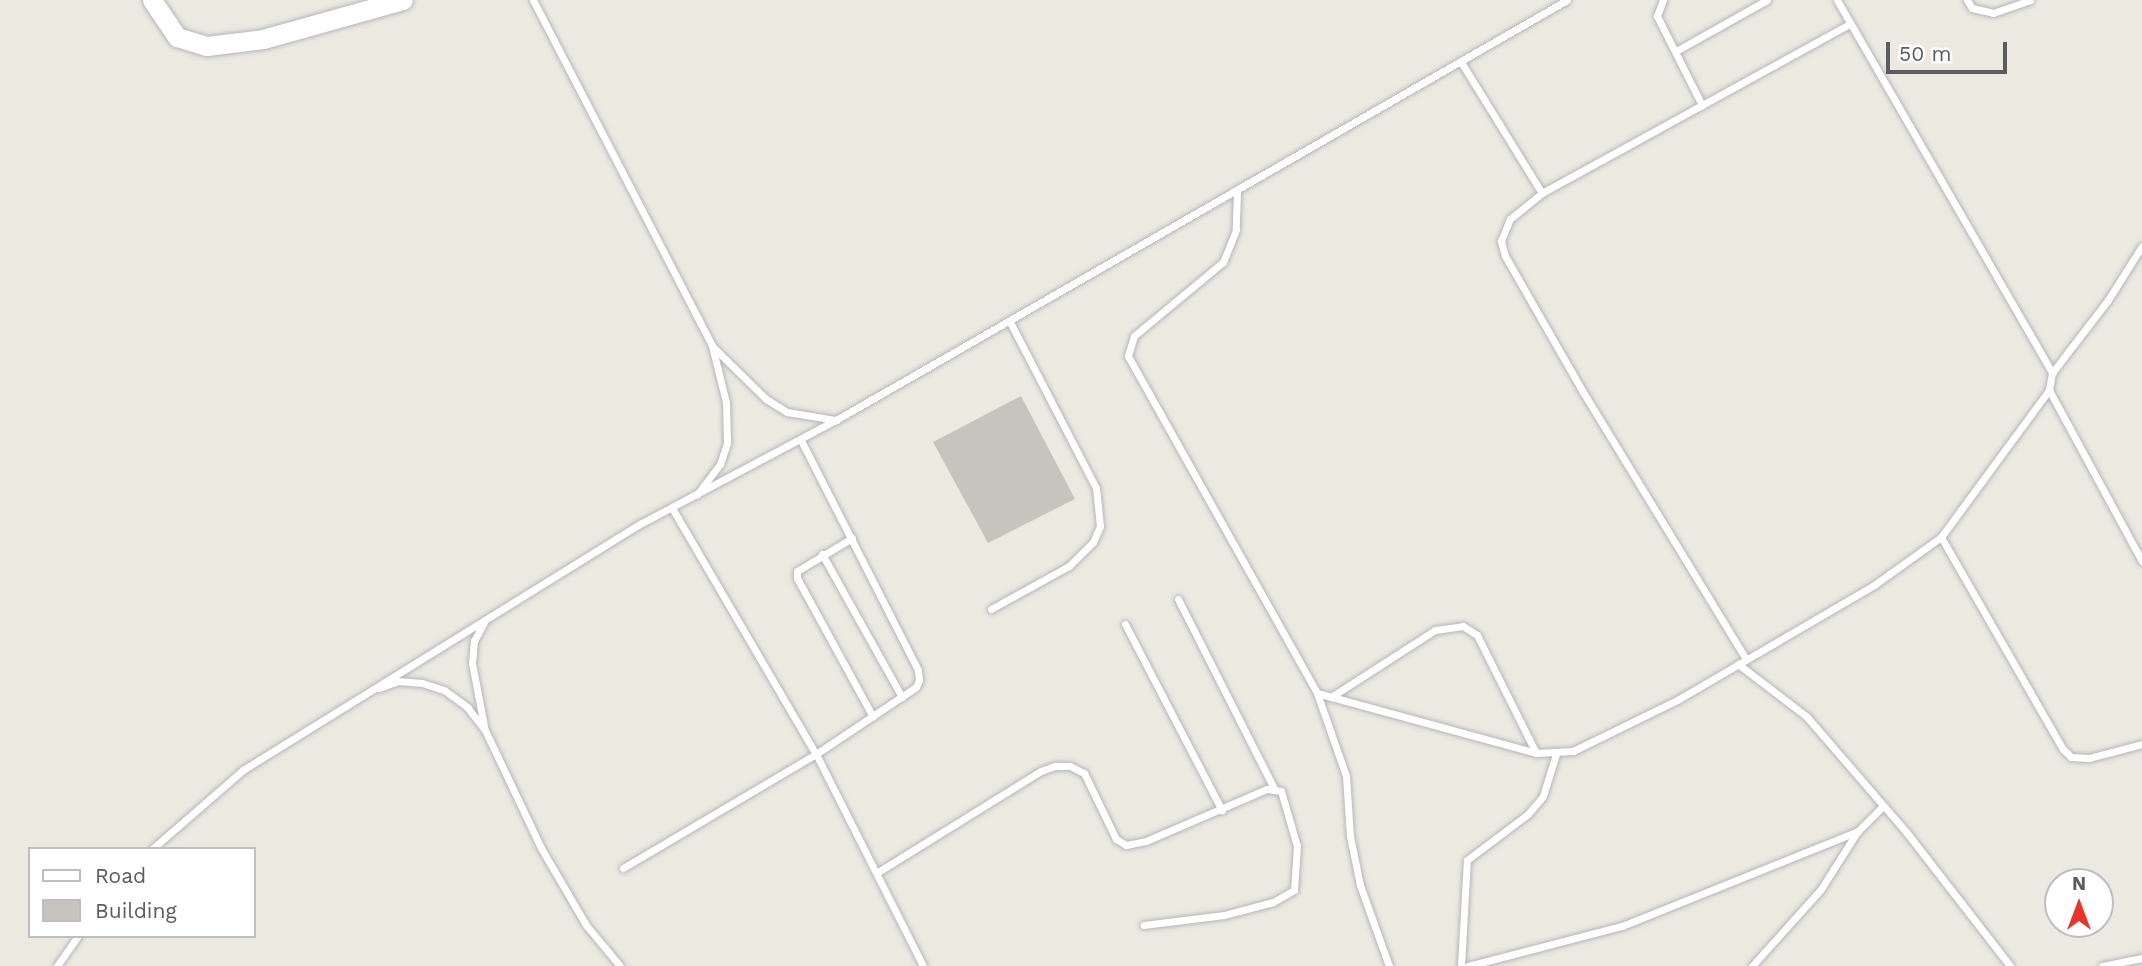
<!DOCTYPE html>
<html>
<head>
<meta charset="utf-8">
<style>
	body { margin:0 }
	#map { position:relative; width:2142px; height:966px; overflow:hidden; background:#ece9e0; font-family:"Work Sans",sans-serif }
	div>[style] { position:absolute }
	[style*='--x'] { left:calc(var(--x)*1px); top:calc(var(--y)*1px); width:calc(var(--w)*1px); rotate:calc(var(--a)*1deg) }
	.building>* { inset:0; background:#c7c4bd }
	.roads { filter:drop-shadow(0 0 2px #b3b7bb) drop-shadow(0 0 2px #b3b7bb) }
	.lane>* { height:7px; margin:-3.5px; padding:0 3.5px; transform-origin:3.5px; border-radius:3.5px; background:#fff }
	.secondary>* { height:19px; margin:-9.5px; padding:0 9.5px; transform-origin:9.5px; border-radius:9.5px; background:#fff }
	span { translate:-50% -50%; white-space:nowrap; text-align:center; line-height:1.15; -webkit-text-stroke:7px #fff; paint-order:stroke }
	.legend { position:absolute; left:28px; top:847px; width:228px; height:91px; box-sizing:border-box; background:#fff; border:2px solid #bdbec0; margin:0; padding:9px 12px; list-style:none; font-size:21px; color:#595d62 }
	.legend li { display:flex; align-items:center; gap:14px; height:35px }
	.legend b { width:35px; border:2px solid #bdbec0 }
	.north { position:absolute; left:2044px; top:868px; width:70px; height:70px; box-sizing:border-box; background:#fff; border:2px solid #bdbec0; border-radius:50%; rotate:0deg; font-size:19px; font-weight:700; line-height:28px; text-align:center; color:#595d62 }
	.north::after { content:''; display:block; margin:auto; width:24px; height:32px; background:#eb3328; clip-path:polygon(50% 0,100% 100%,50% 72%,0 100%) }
	.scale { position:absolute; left:1886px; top:42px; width:121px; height:32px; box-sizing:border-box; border:4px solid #595d62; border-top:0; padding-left:9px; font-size:21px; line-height:24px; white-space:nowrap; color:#595d62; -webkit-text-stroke:5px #fff; paint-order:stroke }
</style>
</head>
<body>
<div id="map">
	<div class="building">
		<i style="clip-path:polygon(1021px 396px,1075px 499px,988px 543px,933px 442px)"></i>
	</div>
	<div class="roads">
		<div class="lane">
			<i style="--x:533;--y:0;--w:390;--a:62.6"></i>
			<i style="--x:712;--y:346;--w:58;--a:76"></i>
			<i style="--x:726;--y:402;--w:41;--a:88.6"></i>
			<i style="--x:727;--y:443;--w:22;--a:108"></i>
			<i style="--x:720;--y:464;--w:38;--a:127"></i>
			<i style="--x:1663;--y:0;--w:17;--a:111"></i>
			<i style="--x:1657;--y:16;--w:100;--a:63.2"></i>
			<i style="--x:1837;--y:0;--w:431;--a:60"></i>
			<i style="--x:1967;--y:0;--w:9;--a:58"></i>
			<i style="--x:1972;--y:8;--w:22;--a:13"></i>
			<i style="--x:1993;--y:13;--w:39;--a:-19"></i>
			<i style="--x:1676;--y:51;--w:104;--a:-29.3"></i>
			<i style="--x:1461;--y:62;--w:154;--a:58.3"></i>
			<i style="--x:1237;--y:192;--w:38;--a:92"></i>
			<i style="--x:1236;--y:230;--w:35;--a:112"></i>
			<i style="--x:1223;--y:262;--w:116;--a:140.3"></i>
			<i style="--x:1134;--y:336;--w:21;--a:107"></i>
			<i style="--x:1128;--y:356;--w:386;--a:60.7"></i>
			<i style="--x:1317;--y:693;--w:88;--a:70.7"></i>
			<i style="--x:1346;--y:776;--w:60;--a:86.2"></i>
			<i style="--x:1350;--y:836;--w:50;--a:78.5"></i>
			<i style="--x:1360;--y:885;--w:86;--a:70.3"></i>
			<i style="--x:2142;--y:246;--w:64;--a:122.2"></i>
			<i style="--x:2108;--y:300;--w:92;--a:127.5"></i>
			<i style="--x:2052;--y:373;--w:17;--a:100"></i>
			<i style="--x:2049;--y:390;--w:195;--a:61.5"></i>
			<i style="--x:713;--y:347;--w:74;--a:44.5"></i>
			<i style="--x:766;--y:399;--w:25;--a:32"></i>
			<i style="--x:787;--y:412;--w:50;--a:9.3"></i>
			<i style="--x:672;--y:508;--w:285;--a:59.7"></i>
			<i style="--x:816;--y:754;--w:237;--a:63.2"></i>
			<i style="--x:1941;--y:537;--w:245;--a:60.1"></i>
			<i style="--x:2063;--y:749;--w:11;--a:45"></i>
			<i style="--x:2071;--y:757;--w:18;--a:3"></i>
			<i style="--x:2089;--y:758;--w:55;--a:-14.8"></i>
			<i style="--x:852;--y:538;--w:64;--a:149"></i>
			<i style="--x:797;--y:571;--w:7;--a:90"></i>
			<i style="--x:797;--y:578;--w:158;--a:61.3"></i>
			<i style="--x:822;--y:554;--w:164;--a:60.8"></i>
			<i style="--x:1178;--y:599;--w:212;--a:63.1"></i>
			<i style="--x:991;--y:609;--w:89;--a:-28.9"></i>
			<i style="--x:1069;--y:566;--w:34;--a:-45"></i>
			<i style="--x:1093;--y:542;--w:17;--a:-66"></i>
			<i style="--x:1100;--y:526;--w:38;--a:-96"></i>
			<i style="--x:1096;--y:488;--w:187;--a:-117.4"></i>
			<i style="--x:1125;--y:624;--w:210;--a:62.5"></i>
			<i style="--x:1746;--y:659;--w:313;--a:-121.4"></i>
			<i style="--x:1583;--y:392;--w:157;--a:-119.8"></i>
			<i style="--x:1505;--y:256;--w:16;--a:-105"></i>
			<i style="--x:1501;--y:241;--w:24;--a:-68"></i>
			<i style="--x:1510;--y:219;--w:41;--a:-39.1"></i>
			<i style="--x:1542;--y:193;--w:351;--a:-28.8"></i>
			<i style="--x:1738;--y:664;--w:87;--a:37.5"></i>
			<i style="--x:1807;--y:717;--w:153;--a:49.2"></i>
			<i style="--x:1907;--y:833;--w:168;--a:52.2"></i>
			<i style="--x:379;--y:688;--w:20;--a:-20"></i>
			<i style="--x:398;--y:681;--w:24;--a:5"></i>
			<i style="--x:422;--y:683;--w:23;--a:18"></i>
			<i style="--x:444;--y:690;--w:29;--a:36"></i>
			<i style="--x:467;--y:707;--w:29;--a:52"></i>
			<i style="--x:485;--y:730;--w:131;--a:64.6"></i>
			<i style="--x:541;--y:848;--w:89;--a:59.7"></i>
			<i style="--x:586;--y:925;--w:53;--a:50.3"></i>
			<i style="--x:1317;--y:693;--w:227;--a:15.3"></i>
			<i style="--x:1536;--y:753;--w:37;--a:-3"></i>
			<i style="--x:1573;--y:751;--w:118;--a:-26.1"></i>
			<i style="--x:1679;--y:699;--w:226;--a:-30.3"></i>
			<i style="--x:1874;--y:585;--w:82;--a:-35.6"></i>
			<i style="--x:1941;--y:537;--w:182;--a:-53.7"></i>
			<i style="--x:1331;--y:697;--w:124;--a:-32.8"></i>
			<i style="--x:1435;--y:630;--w:28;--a:-8"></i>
			<i style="--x:1463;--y:626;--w:17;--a:33"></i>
			<i style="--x:1477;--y:635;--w:132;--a:63.4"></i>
			<i style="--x:484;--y:726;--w:64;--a:-100.8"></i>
			<i style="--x:472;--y:663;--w:22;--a:-85"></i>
			<i style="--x:474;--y:641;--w:24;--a:-62"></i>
			<i style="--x:152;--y:849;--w:121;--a:-41"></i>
			<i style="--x:243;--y:770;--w:467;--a:-31.8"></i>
			<i style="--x:640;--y:524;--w:222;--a:-28"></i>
			<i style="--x:836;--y:420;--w:843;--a:-29.88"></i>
			<i style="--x:623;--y:868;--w:224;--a:-30.6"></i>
			<i style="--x:816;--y:754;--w:120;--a:-33.8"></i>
			<i style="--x:916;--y:687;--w:8;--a:-67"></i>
			<i style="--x:919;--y:680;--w:10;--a:-96"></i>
			<i style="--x:918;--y:670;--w:258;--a:-117"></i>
			<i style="--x:878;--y:872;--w:192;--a:-31.8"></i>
			<i style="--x:1041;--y:771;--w:15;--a:-20"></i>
			<i style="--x:1055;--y:766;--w:15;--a:0"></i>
			<i style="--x:1070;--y:766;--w:16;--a:27"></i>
			<i style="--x:1084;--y:773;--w:73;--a:64.1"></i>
			<i style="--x:1116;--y:839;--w:12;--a:31"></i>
			<i style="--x:1126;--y:845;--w:20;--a:-11"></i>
			<i style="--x:1146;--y:841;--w:132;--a:-23.3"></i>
			<i style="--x:1267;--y:789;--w:14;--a:8"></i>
			<i style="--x:1281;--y:791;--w:57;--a:73.8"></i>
			<i style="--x:1297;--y:846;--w:44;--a:93.9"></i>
			<i style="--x:1294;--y:890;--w:24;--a:150"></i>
			<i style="--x:1273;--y:902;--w:51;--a:165.1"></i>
			<i style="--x:1224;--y:915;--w:81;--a:172.9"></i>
			<i style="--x:57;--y:966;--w:37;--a:-55"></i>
			<i style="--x:1461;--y:966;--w:106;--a:-86.8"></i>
			<i style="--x:1467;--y:860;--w:76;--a:-37"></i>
			<i style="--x:1528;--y:814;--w:23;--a:-50"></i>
			<i style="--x:1543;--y:796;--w:44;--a:-72.8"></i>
			<i style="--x:1468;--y:966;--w:159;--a:-14.6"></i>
			<i style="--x:1622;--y:926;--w:254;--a:-21.9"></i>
			<i style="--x:1858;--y:831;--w:35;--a:-45"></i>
			<i style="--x:1752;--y:966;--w:103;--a:-48.1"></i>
			<i style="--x:1821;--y:889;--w:67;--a:-57.7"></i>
			<i style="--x:2102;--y:966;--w:41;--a:-11.3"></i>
		</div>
		<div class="secondary">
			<i style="--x:152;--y:0;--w:45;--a:56"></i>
			<i style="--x:177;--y:37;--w:31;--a:17"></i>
			<i style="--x:207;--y:46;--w:56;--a:-7.1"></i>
			<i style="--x:263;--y:39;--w:145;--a:-15.6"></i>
		</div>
	</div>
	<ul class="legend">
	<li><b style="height:9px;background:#fff"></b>Road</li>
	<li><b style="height:19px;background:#c7c4bd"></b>Building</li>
	</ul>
	<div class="north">N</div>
	<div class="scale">50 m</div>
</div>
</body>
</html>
